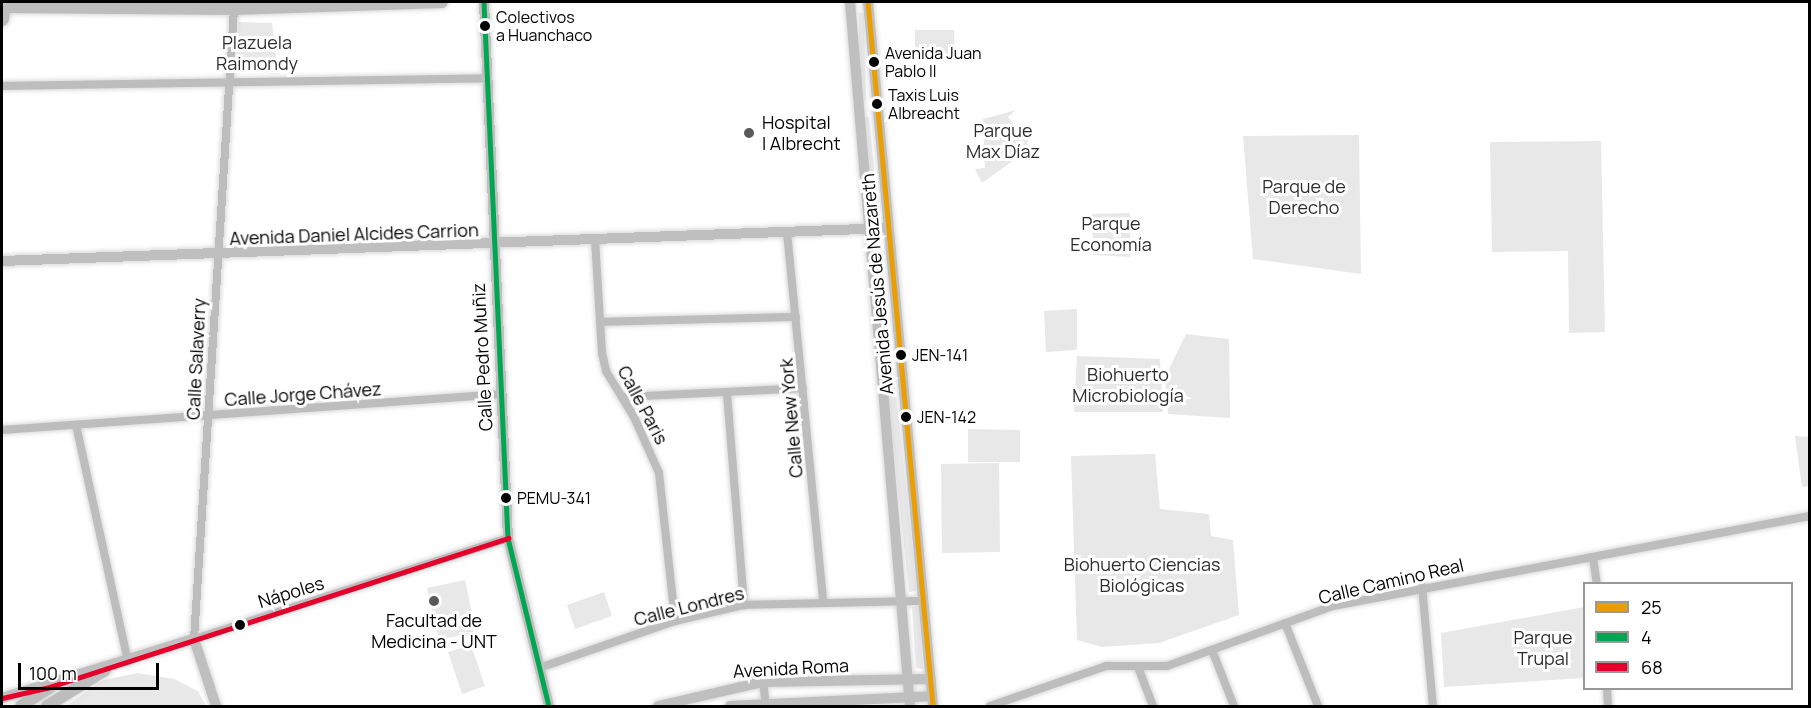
<!DOCTYPE html>
<html>
<head>
<meta charset="utf-8">
<style>
	body { margin:0 }
	#map { position:relative; width:1811px; height:708px; overflow:hidden; background:#fff; font-family:Manrope,sans-serif }
	div>[style] { position:absolute }
	[style*='--x'] { left:calc(var(--x)*1px); top:calc(var(--y)*1px); width:calc(var(--w)*1px); rotate:calc(var(--a)*1deg) }
	.green>* { inset:0; background:#e8e8e8 }
	.roads { filter:drop-shadow(0 0 2px #dbdbdb) drop-shadow(0 0 2px #dbdbdb) }
	.street>* { height:8px; margin:-4px; padding:0 4px; transform-origin:4px; border-radius:4px; background:#bdbdbd }
	.secondary>* { height:10px; margin:-5px; padding:0 5px; transform-origin:5px; border-radius:5px; background:#bfbfbf }
	.primary>* { height:12px; margin:-6px; padding:0 6px; transform-origin:6px; border-radius:6px; background:#bdbdbd }
	.highway>* { height:14px; margin:-7px; padding:0 7px; transform-origin:7px; border-radius:7px; background:#bdbdbd }
	.bus-1>* { height:4.5px; margin:-2.25px; padding:0 2.25px; transform-origin:2.25px; border-radius:2.25px; background:#eb9e00 }
	.bus-2>* { height:4.5px; margin:-2.25px; padding:0 2.25px; transform-origin:2.25px; border-radius:2.25px; background:#00a651 }
	.bus-3>* { height:4.5px; margin:-2.25px; padding:0 2.25px; transform-origin:2.25px; border-radius:2.25px; background:#e4002b }
	.dots>* { width:16px; height:16px; translate:-50% -50%; box-sizing:border-box; border:3px solid #fff; border-radius:50% }
	span { translate:-50% -50%; white-space:nowrap; text-align:center; line-height:1.15; -webkit-text-stroke:6px #fff; paint-order:stroke }
	.bus-label { font-size:16px; color:#000 }
	.left { translate:0 -50%; text-align:left }
	.park-label { font-size:18px; color:#2d2d2d }
	.poi-label { font-size:18px; color:#000 }
	.street-label { font-size:18px; color:#000 }
	.frame { position:absolute; inset:0; border:3px solid #000; pointer-events:none }
	.legend { position:absolute; left:1583px; top:582px; width:210px; height:108px; box-sizing:border-box; background:#fff; border:2px solid #999; margin:0; padding:8px 10px; list-style:none; font-size:18px; color:#000 }
	.legend li { display:flex; align-items:center; gap:12px; height:30px }
	.legend b { width:30px; border:2px solid #999 }
	.scale { position:absolute; left:18px; top:663px; width:141px; height:27px; box-sizing:border-box; border:3px solid #000; border-top:0; padding-left:8px; font-size:18px; line-height:21px; white-space:nowrap; color:#000; -webkit-text-stroke:4px #fff; paint-order:stroke }
</style>
</head>
<body>
<div id="map">
	<div class="green">
		<i style="clip-path:polygon(859px 13px,864px 13px,866px 100px,860px 101px)"></i>
		<i style="clip-path:polygon(238px 22px,272px 23px,278px 74px,237px 71px)"></i>
		<i style="clip-path:polygon(915px 30px,954px 30px,955px 56px,915px 56px)"></i>
		<i style="clip-path:polygon(1016px 110px,1008px 117px,1028px 141px,1025px 152px,982px 183px,975px 169px,985px 168px,983px 119px)"></i>
		<i style="clip-path:polygon(862px 117px,869px 117px,879px 215px,871px 215px)"></i>
		<i style="clip-path:polygon(1359px 135px,1361px 274px,1253px 259px,1243px 136px)"></i>
		<i style="clip-path:polygon(1601px 141px,1605px 332px,1569px 333px,1568px 251px,1492px 252px,1490px 142px)"></i>
		<i style="clip-path:polygon(1130px 213px,1130px 257px,1093px 255px,1092px 214px)"></i>
		<i style="clip-path:polygon(880px 244px,917px 591px,909px 592px,872px 245px)"></i>
		<i style="clip-path:polygon(1077px 309px,1077px 350px,1046px 352px,1044px 311px)"></i>
		<i style="clip-path:polygon(1186px 334px,1229px 339px,1230px 418px,1168px 414px,1165px 377px)"></i>
		<i style="clip-path:polygon(1077px 356px,1160px 359px,1163px 412px,1074px 412px)"></i>
		<i style="clip-path:polygon(968px 429px,1020px 430px,1020px 462px,968px 462px)"></i>
		<i style="clip-path:polygon(1795px 436px,1809px 437px,1809px 486px,1802px 487px)"></i>
		<i style="clip-path:polygon(1155px 454px,1160px 509px,1209px 514px,1211px 536px,1233px 540px,1239px 615px,1159px 643px,1102px 647px,1077px 640px,1071px 456px)"></i>
		<i style="clip-path:polygon(999px 463px,1000px 552px,942px 553px,941px 464px)"></i>
		<i style="clip-path:polygon(465px 580px,476px 632px,439px 640px,427px 588px)"></i>
		<i style="clip-path:polygon(604px 592px,612px 616px,575px 629px,567px 605px)"></i>
		<i style="clip-path:polygon(912px 607px,919px 607px,923px 669px,916px 668px)"></i>
		<i style="clip-path:polygon(1584px 607px,1584px 678px,1444px 687px,1441px 633px)"></i>
		<i style="clip-path:polygon(471px 645px,485px 686px,462px 694px,448px 652px)"></i>
		<i style="clip-path:polygon(138px 673px,174px 679px,198px 691px,206px 706px,66px 706px,103px 680px)"></i>
	</div>
	<div class="roads">
		<div class="street">
			<i style="--x:234;--y:9;--w:631;--a:93.63"></i>
			<i style="--x:194;--y:639;--w:330;--a:-17.8"></i>
			<i style="--x:2;--y:86;--w:485;--a:-0.9"></i>
			<i style="--x:787;--y:232;--w:371;--a:84.4"></i>
			<i style="--x:595;--y:239;--w:114;--a:86.5"></i>
			<i style="--x:602;--y:353;--w:18;--a:77"></i>
			<i style="--x:606;--y:371;--w:54;--a:58.7"></i>
			<i style="--x:634;--y:417;--w:61;--a:65.9"></i>
			<i style="--x:659;--y:473;--w:149;--a:83.8"></i>
			<i style="--x:600;--y:322;--w:196;--a:-1.5"></i>
			<i style="--x:727;--y:393;--w:213;--a:85.4"></i>
			<i style="--x:622;--y:397;--w:181;--a:-2.8"></i>
			<i style="--x:76;--y:425;--w:242;--a:77.6"></i>
			<i style="--x:2;--y:430;--w:498;--a:-4.1"></i>
			<i style="--x:1593;--y:557;--w:27;--a:82"></i>
			<i style="--x:1422;--y:586;--w:121;--a:84.8"></i>
			<i style="--x:1285;--y:623;--w:89;--a:68.3"></i>
			<i style="--x:1212;--y:650;--w:60;--a:68.6"></i>
			<i style="--x:1138;--y:667;--w:42;--a:69"></i>
			<i style="--x:539;--y:668;--w:144;--a:-19.1"></i>
			<i style="--x:675;--y:621;--w:71;--a:-13.1"></i>
			<i style="--x:744;--y:605;--w:178;--a:-1.3"></i>
			<i style="--x:763;--y:682;--w:24;--a:83"></i>
			<i style="--x:1607;--y:688;--w:18;--a:87"></i>
			<i style="--x:990;--y:706;--w:123;--a:-19"></i>
			<i style="--x:1106;--y:666;--w:61;--a:0"></i>
			<i style="--x:1167;--y:666;--w:177;--a:-19.9"></i>
			<i style="--x:1333;--y:606;--w:485;--a:-10.7"></i>
		</div>
		<div class="secondary">
			<i style="--x:484;--y:2;--w:537;--a:87.44"></i>
			<i style="--x:508;--y:538;--w:173;--a:76.3"></i>
			<i style="--x:850;--y:2;--w:707;--a:85.13"></i>
			<i style="--x:868;--y:2;--w:707;--a:84.72"></i>
			<i style="--x:2;--y:261;--w:887;--a:-2.13"></i>
			<i style="--x:2;--y:698;--w:201;--a:-17.1"></i>
			<i style="--x:194;--y:639;--w:71;--a:71.8"></i>
			<i style="--x:658;--y:706;--w:108;--a:-12.9"></i>
			<i style="--x:763;--y:682;--w:166;--a:-1"></i>
			<i style="--x:730;--y:706;--w:201;--a:-2.8"></i>
		</div>
		<div class="primary">
			<i style="--x:2;--y:7;--w:232;--a:0.5"></i>
			<i style="--x:234;--y:9;--w:208;--a:-1.9"></i>
			<i style="--x:21;--y:706;--w:35;--a:-33"></i>
			<i style="--x:47;--y:706;--w:68;--a:-31.8"></i>
		</div>
		<div class="highway">
			<i style="--x:2;--y:19;--w:17;--a:-83"></i>
		</div>
	</div>
	<div class="bus-1">
		<i style="--x:868;--y:2;--w:707;--a:84.72"></i>
	</div>
	<div class="bus-2">
		<i style="--x:484;--y:2;--w:537;--a:87.44"></i>
		<i style="--x:508;--y:538;--w:173;--a:76.3"></i>
	</div>
	<div class="bus-3">
		<i style="--x:2;--y:698;--w:49;--a:-12.9"></i>
		<i style="--x:50;--y:687;--w:482;--a:-18"></i>
	</div>
	<div class="dots">
		<i style="left:485px;top:26px;background:#000"></i>
		<i style="left:874px;top:62px;background:#000"></i>
		<i style="left:877px;top:104px;background:#000"></i>
		<i style="left:749px;top:133px;background:#595959"></i>
		<i style="left:901px;top:355px;background:#000"></i>
		<i style="left:906px;top:417px;background:#000"></i>
		<i style="left:506px;top:498px;background:#000"></i>
		<i style="left:434px;top:601px;background:#595959"></i>
		<i style="left:240px;top:625px;background:#000"></i>
	</div>
	<div class="bus-label">
		<span class="left" style="left:496px;top:26px">Colectivos<br>a Huanchaco</span>
		<span class="left" style="left:885px;top:62px">Avenida Juan<br>Pablo II</span>
		<span class="left" style="left:888px;top:104px">Taxis Luis<br>Albreacht</span>
		<span class="left" style="left:912px;top:355px">JEN-141</span>
		<span class="left" style="left:917px;top:417px">JEN-142</span>
		<span class="left" style="left:517px;top:498px">PEMU-341</span>
	</div>
	<div class="park-label">
		<span style="left:257px;top:53px">Plazuela<br>Raimondy</span>
		<span style="left:1003px;top:141px">Parque<br>Max Díaz</span>
		<span style="left:1304px;top:197px">Parque de<br>Derecho</span>
		<span style="left:1111px;top:234px">Parque<br>Economía</span>
		<span style="left:1128px;top:385px">Biohuerto<br>Microbiología</span>
		<span style="left:1142px;top:575px">Biohuerto Ciencias<br>Biológicas</span>
		<span style="left:1543px;top:648px">Parque<br>Trupal</span>
	</div>
	<div class="poi-label">
		<span class="left" style="left:762px;top:133px">Hospital<br>I Albrecht</span>
		<span style="left:434px;top:631px">Facultad de<br>Medicina - UNT</span>
	</div>
	<div class="street-label">
		<span style="left:354px;top:234px;rotate:-2deg">Avenida Daniel Alcides Carrion</span>
		<span style="left:877px;top:284px;rotate:-95deg">Avenida Jesús de Nazareth</span>
		<span style="left:482px;top:357px;rotate:-93deg">Calle Pedro Muñiz</span>
		<span style="left:196px;top:359px;rotate:-87deg">Calle Salaverry</span>
		<span style="left:303px;top:394px;rotate:-4deg">Calle Jorge Chávez</span>
		<span style="left:643px;top:405px;rotate:62deg">Calle Paris</span>
		<span style="left:791px;top:418px;rotate:-95deg">Calle New York</span>
		<span style="left:1391px;top:581px;rotate:-13deg">Calle Camino Real</span>
		<span style="left:291px;top:592px;rotate:-17deg">Nápoles</span>
		<span style="left:689px;top:606px;rotate:-14deg">Calle Londres</span>
		<span style="left:791px;top:668px;rotate:-3deg">Avenida Roma</span>
	</div>
	<div class="frame"></div>
	<ul class="legend">
	<li><b style="height:8px;background:#eb9e00"></b>25</li>
	<li><b style="height:8px;background:#00a651"></b>4</li>
	<li><b style="height:8px;background:#e4002b"></b>68</li>
	</ul>
	<div class="scale">100 m</div>
</div>
</body>
</html>
